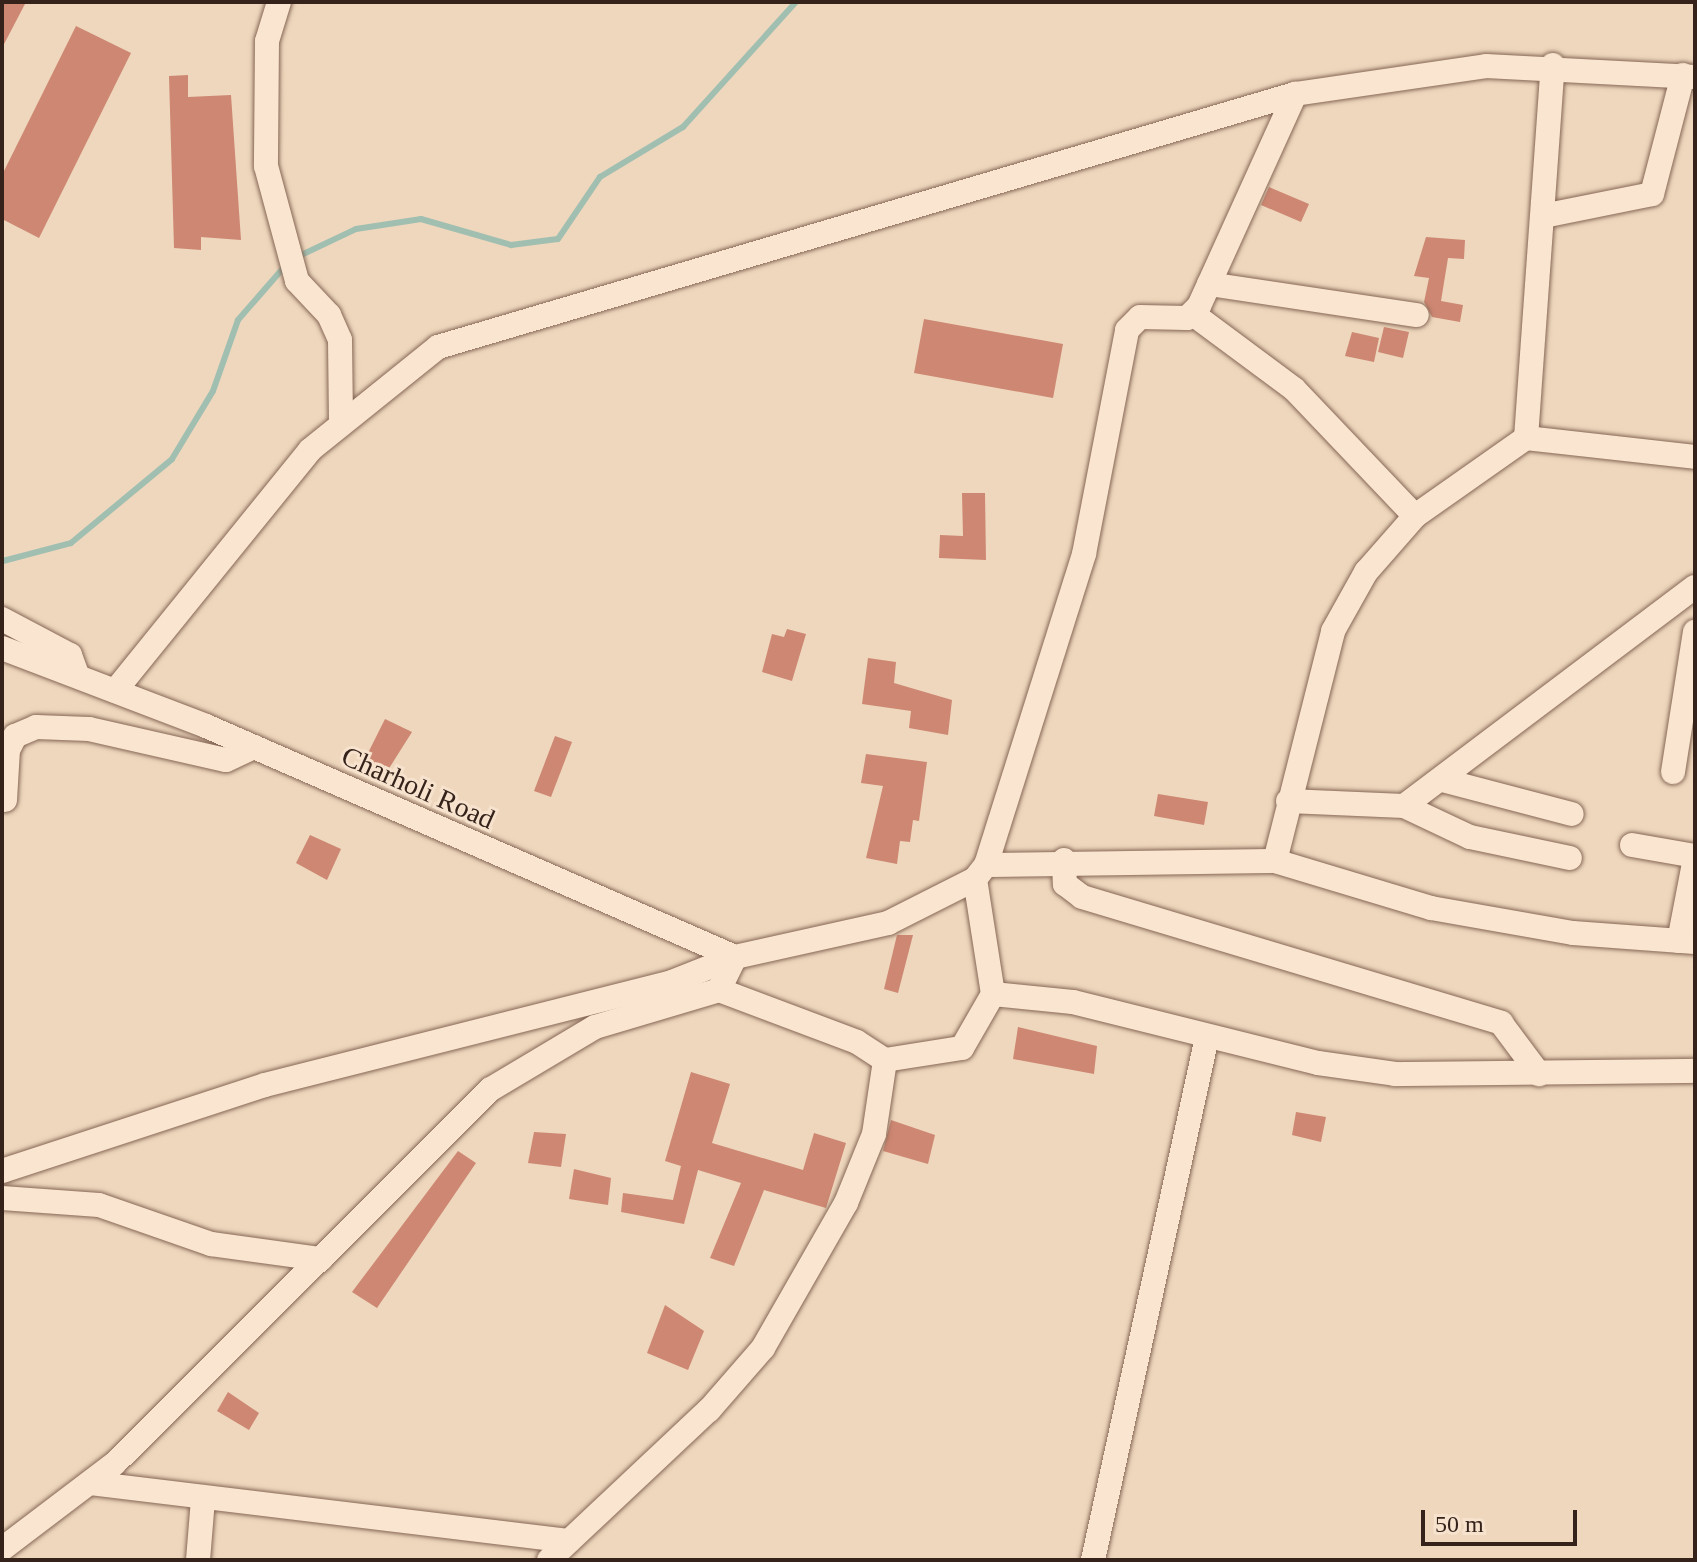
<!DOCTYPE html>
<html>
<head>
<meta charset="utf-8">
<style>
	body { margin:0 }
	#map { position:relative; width:1697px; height:1562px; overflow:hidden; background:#eed7bd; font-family:Georgia,serif }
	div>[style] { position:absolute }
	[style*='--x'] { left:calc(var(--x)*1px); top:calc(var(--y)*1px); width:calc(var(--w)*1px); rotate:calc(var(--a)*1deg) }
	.stream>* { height:6px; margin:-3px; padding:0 3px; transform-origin:3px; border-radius:3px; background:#a1bfb1 }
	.building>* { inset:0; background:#cd8772 }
	.roads { filter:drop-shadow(0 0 2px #866756) drop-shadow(0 0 2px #866756) }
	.minor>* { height:24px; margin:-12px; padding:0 12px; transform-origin:12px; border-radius:12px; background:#f9e5d0 }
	span { translate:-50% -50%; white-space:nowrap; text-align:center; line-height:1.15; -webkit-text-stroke:6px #f6e2cd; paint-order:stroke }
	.street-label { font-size:28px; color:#35231b }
	.frame { position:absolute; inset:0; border:4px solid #35231b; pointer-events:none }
	.scale { position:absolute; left:1421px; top:1510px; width:156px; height:36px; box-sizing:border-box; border:4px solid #35231b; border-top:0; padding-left:10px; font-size:24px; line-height:28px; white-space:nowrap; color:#35231b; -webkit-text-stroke:6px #f6e2cd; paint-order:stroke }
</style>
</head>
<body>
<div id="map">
	<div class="stream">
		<i style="--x:297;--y:257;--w:65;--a:-25.4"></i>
		<i style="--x:356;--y:229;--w:66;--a:-8.7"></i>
		<i style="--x:421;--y:219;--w:94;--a:16.1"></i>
		<i style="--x:511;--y:245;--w:47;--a:-7.3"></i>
		<i style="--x:558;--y:239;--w:75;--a:-55.9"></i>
		<i style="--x:600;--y:177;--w:97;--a:-31.1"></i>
		<i style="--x:683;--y:127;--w:169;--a:-47.9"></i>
		<i style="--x:3;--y:561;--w:70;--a:-14.8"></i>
		<i style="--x:71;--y:543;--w:131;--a:-39.7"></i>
		<i style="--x:172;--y:459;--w:79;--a:-58.9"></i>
		<i style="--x:213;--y:391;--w:75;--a:-70.6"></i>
		<i style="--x:238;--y:320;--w:72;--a:-49"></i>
	</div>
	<div class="building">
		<i style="clip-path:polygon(2px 2px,26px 2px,2px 48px)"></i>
		<i style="clip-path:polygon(76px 26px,131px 53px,39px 238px,2px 219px,2px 175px)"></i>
		<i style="clip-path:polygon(188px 75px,188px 97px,231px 95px,241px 240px,201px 237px,201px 250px,174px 248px,169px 76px)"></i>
		<i style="clip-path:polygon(1269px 187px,1309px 204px,1301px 222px,1261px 205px)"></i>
		<i style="clip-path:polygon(1426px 237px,1465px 240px,1464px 259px,1448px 258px,1441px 301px,1463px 305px,1460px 322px,1432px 317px,1424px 302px,1429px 278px,1414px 276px)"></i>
		<i style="clip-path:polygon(924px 319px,1063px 344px,1053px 398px,914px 373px)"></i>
		<i style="clip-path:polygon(1384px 327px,1409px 332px,1403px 358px,1378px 352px)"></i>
		<i style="clip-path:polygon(1352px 332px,1379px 338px,1374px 362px,1345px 356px)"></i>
		<i style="clip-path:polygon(962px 493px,985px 493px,986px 560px,939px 558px,940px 535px,963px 536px)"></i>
		<i style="clip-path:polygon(787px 629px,806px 634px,792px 681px,762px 672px,772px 634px,784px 637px)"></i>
		<i style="clip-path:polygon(868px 658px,896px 662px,894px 683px,952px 700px,948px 735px,909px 728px,911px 711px,862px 704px)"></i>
		<i style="clip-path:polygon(385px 719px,412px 732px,388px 770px,365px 759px)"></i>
		<i style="clip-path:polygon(555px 736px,572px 742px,551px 797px,534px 791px)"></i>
		<i style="clip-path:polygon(866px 754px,927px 762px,919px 821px,913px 820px,910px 842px,900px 841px,897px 864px,866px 858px,883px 786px,861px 783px)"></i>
		<i style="clip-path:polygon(1158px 794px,1208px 802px,1204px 825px,1154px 816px)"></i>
		<i style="clip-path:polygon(310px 835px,341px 849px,327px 880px,296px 863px)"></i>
		<i style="clip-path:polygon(897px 935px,913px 935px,898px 993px,884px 989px)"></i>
		<i style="clip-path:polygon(1018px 1027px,1097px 1046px,1094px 1074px,1013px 1059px)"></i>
		<i style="clip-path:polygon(691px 1072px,730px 1084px,712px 1143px,803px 1170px,814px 1133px,846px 1143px,826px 1208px,764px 1190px,734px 1266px,710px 1258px,741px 1183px,698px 1170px,684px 1224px,621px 1212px,623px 1193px,673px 1200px,681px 1166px,665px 1161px)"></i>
		<i style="clip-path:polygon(1296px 1112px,1326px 1117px,1321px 1142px,1292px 1135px)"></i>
		<i style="clip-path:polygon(891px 1120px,935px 1135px,928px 1164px,883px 1151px)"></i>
		<i style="clip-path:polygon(534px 1132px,566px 1134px,561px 1167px,528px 1163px)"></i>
		<i style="clip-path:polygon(458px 1151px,476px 1163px,377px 1308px,352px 1292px)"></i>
		<i style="clip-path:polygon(574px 1169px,611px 1178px,608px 1205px,569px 1199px)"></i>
		<i style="clip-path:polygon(665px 1305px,704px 1331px,688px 1370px,647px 1353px)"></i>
		<i style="clip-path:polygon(228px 1392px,259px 1413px,249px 1430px,217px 1411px)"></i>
	</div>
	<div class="roads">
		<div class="minor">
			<i style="--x:279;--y:2;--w:41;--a:107.1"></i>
			<i style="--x:267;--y:41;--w:125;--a:90.5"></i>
			<i style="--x:266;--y:166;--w:119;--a:74.9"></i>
			<i style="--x:297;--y:281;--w:47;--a:46.7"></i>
			<i style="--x:329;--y:315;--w:27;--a:66"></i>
			<i style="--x:340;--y:340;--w:78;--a:89.3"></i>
			<i style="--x:1543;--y:216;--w:111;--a:-11.4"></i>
			<i style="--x:1652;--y:194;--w:123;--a:-75.4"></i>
			<i style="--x:1209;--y:284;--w:210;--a:8.5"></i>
			<i style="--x:1193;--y:314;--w:126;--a:36.6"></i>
			<i style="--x:1294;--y:389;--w:175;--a:46.4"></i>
			<i style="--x:1526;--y:438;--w:374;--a:-85.9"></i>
			<i style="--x:2;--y:619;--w:77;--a:27.9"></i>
			<i style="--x:70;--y:655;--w:20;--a:70"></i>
			<i style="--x:2;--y:648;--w:218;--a:20.9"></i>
			<i style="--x:206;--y:726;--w:577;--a:23.59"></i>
			<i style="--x:115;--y:691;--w:310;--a:-51"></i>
			<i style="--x:310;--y:450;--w:164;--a:-38.8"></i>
			<i style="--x:438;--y:347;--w:894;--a:-16.45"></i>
			<i style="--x:1295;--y:94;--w:193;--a:-8.3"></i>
			<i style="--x:1486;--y:66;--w:209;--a:3"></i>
			<i style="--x:1673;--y:772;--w:142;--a:-81.1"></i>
			<i style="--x:1442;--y:780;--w:134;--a:14.7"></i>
			<i style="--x:5;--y:800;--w:50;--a:-86.6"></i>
			<i style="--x:8;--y:750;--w:16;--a:-63"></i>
			<i style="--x:15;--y:736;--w:23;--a:-23"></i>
			<i style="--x:36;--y:727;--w:53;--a:2.2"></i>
			<i style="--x:89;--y:729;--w:140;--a:12.8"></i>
			<i style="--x:226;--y:760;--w:31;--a:-25"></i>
			<i style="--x:1288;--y:801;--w:116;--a:2.5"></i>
			<i style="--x:1404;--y:806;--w:364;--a:-37"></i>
			<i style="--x:1404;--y:806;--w:73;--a:25.2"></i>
			<i style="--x:1470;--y:837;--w:102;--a:11.9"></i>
			<i style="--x:1632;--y:845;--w:64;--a:9.9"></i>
			<i style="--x:1064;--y:860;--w:24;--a:88"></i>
			<i style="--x:1065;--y:884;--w:21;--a:37"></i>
			<i style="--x:1082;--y:897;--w:438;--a:16.7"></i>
			<i style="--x:1501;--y:1023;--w:64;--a:53.3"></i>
			<i style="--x:1275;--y:861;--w:237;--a:-75.8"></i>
			<i style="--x:1333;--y:631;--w:68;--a:-60.8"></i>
			<i style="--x:1366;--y:572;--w:74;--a:-48.8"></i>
			<i style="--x:1415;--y:516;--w:136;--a:-35.1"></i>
			<i style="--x:1526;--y:438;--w:170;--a:6.4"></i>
			<i style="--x:986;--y:865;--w:289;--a:-0.8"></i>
			<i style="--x:1275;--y:861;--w:163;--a:16.8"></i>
			<i style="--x:1431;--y:908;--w:144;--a:10"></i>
			<i style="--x:1573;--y:933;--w:122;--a:4.2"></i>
			<i style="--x:975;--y:879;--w:116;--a:81.1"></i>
			<i style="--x:993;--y:994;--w:80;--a:5.7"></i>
			<i style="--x:1073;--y:1002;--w:252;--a:14"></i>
			<i style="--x:1318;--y:1063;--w:78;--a:8.1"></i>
			<i style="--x:1395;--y:1074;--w:300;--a:-0.6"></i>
			<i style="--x:1679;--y:941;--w:85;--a:-79.1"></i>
			<i style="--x:719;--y:990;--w:147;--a:20.6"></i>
			<i style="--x:857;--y:1042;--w:33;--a:33"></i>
			<i style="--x:885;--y:1060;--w:78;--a:-8.9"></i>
			<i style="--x:962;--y:1048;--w:62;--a:-60.1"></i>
			<i style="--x:2;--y:1171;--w:277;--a:-18.1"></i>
			<i style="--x:265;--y:1085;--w:420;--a:-14.2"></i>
			<i style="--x:672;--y:982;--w:68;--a:-21.6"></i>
			<i style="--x:735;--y:957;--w:157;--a:-12.5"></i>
			<i style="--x:888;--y:923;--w:97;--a:-26.8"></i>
			<i style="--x:975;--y:879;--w:18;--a:-52"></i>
			<i style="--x:986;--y:865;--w:326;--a:-72.5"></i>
			<i style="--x:1084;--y:554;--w:228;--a:-79.1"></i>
			<i style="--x:1127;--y:330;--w:18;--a:-45"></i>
			<i style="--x:1140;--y:317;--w:47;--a:1.2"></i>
			<i style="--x:1187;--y:318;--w:17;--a:-45"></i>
			<i style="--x:1199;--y:306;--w:233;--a:-65.6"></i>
			<i style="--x:2;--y:1198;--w:97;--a:4.1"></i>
			<i style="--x:99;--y:1205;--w:119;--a:19.2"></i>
			<i style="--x:211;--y:1244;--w:111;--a:7.8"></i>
			<i style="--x:90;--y:1483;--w:482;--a:6.9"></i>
			<i style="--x:2;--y:1549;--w:141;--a:-37.2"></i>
			<i style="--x:114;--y:1464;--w:532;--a:-44.85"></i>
			<i style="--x:491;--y:1089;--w:121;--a:-30.8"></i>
			<i style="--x:595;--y:1027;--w:129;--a:-16.6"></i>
			<i style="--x:719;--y:990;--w:37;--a:-64"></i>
			<i style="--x:198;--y:1560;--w:61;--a:-85.3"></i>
			<i style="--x:549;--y:1560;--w:219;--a:-43.2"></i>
			<i style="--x:709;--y:1410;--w:82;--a:-48.9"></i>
			<i style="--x:763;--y:1348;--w:167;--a:-60.2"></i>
			<i style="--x:846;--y:1203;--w:74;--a:-67.9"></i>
			<i style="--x:874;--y:1134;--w:75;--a:-81.5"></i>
			<i style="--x:1093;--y:1560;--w:535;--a:-77.7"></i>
		</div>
	</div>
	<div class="street-label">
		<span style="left:418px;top:788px;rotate:24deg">Charholi Road</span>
	</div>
	<div class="frame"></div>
	<div class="scale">50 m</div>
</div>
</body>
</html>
